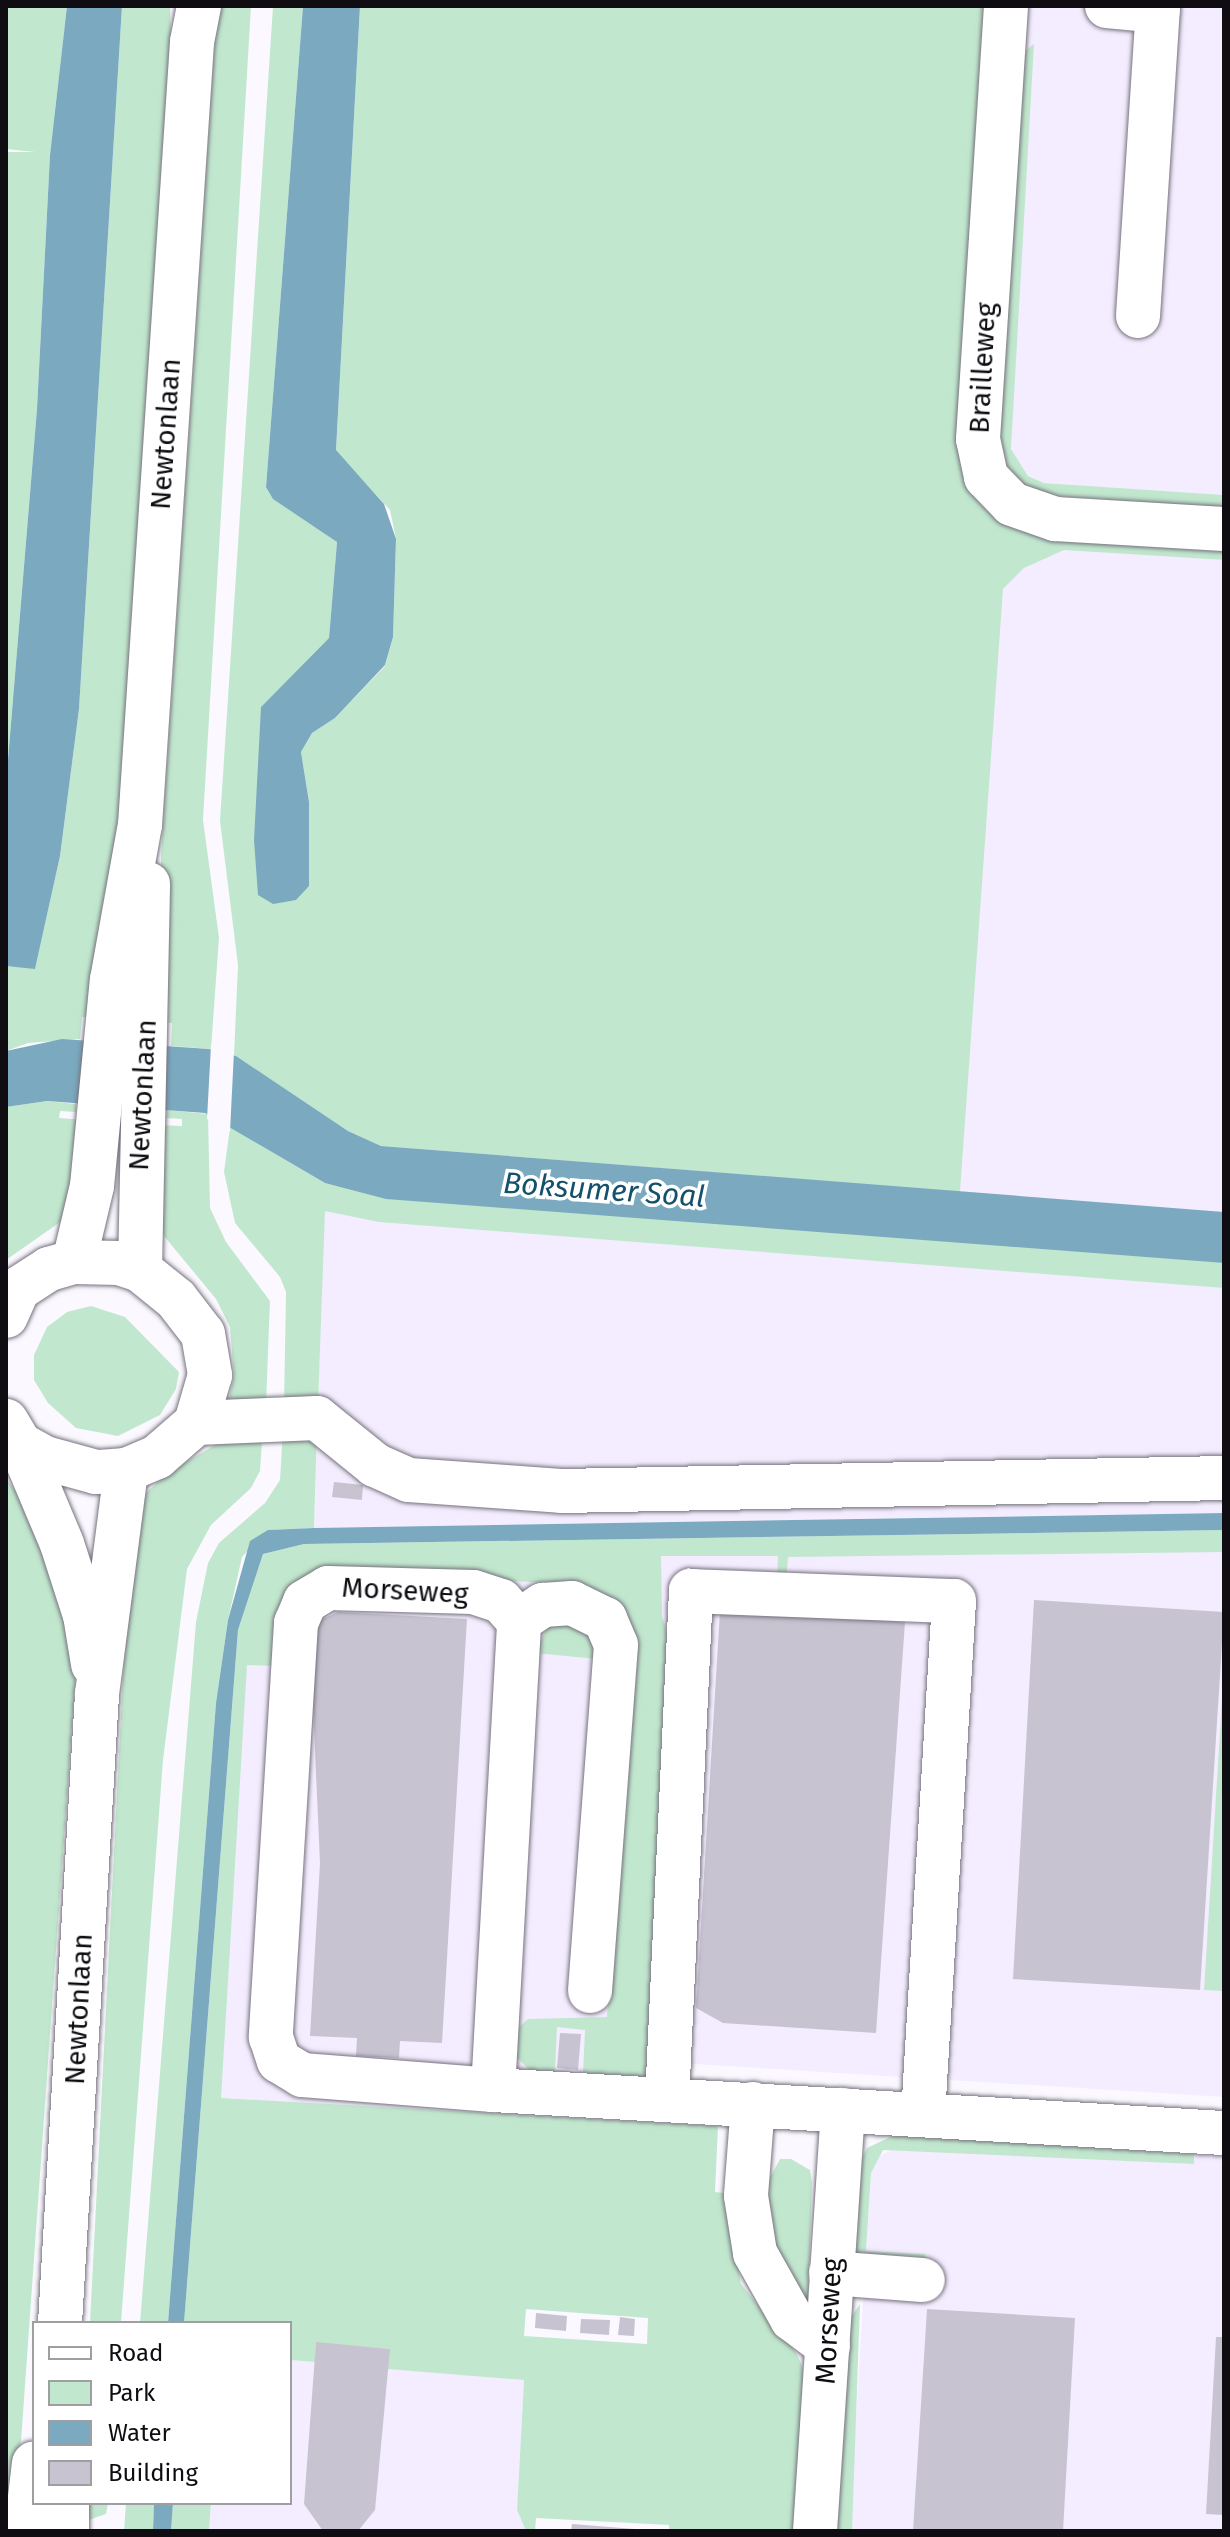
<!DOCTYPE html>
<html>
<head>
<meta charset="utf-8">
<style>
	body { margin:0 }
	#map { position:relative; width:1230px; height:2537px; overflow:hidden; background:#fbf9ff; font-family:"Fira Sans",sans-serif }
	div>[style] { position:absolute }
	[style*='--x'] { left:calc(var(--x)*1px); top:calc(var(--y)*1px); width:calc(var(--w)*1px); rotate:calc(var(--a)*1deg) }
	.built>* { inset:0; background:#f4edff }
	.green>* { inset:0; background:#c1e8ce }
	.water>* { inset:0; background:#7aa9c0 }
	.pier>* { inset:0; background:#fbf9ff }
	.building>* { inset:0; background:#c8c3d1 }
	.roads { filter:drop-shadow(0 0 2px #76727e) drop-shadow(0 0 2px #76727e) }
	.minor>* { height:44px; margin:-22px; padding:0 22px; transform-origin:22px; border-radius:22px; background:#fff }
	span { translate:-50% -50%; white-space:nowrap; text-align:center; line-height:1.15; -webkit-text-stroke:7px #fff; paint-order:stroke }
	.street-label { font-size:28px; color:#0f0d12 }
	.water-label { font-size:30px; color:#14516a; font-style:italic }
	.frame { position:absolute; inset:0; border:8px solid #0f0d12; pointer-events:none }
	.legend { position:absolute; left:32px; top:2321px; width:260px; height:184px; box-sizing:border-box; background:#fff; border:2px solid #9f9ea0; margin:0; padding:10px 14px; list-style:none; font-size:24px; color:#0f0d12 }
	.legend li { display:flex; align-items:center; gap:16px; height:40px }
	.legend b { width:40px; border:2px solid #9f9ea0 }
</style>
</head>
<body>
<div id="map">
	<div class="built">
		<i style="clip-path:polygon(1026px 6px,1224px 6px,1224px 495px,1044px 483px,1028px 476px,1011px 449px)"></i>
		<i style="clip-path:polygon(1064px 549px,1224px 560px,1224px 1212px,960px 1192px,1000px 603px,1003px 589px,1024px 568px)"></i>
		<i style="clip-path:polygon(325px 1183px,1224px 1263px,1224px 1513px,314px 1528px)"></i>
		<i style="clip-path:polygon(1224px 1530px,1224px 2097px,614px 2059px,609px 2120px,201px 2097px,255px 1570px)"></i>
		<i style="clip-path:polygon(897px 2147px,1194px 2163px,1194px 2155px,1224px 2157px,1224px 2531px,849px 2531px,871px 2173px,874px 2159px)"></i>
		<i style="clip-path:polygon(316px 2343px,390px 2349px,388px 2369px,524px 2380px,517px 2510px,526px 2531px,209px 2531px,211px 2503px,290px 2503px,290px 2360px,314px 2362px)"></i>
	</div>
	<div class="green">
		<i style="clip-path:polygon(6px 6px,67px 6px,50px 155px,37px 409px,6px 784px,6px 152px,35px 152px,6px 149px)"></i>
		<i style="clip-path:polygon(122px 6px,170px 6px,171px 36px,120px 833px,92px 1017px,82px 1017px,80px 1039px,28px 1043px,6px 1051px,6px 966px,35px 968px,60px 856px,79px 709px)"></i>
		<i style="clip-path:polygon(217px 6px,251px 6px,203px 820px,219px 938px,211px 1049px,171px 1046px,172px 1023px,162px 1022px,161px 855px)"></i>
		<i style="clip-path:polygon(273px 6px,303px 6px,266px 487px,337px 542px,329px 638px,261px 707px,309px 802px,301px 752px,312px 733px,335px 718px,385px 666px,393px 637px,396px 539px,390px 510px,336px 451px,360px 6px,984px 6px,957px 427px,1005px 524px,1041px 537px,1224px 549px,1224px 560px,1064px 550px,1024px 568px,1003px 589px,960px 1192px,381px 1146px,348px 1131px,234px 1055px,238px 965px,220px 821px)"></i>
		<i style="clip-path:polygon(1034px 44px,1011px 449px,1028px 476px,1044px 483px,1224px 495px,1224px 508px,1042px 495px,1021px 484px,1007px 466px,999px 437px,1021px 54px)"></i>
		<i style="clip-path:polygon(47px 1101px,76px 1104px,76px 1112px,60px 1111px,59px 1118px,84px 1120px,66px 1218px,6px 1260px,6px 1107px)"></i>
		<i style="clip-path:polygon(167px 1110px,208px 1114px,210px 1208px,226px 1242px,270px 1301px,266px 1404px,229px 1400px,234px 1376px,230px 1327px,216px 1299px,164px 1236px,159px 1219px,157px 1125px,182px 1126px,182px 1119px,166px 1118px)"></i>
		<i style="clip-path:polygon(230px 1127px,325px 1183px,1224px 1263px,1224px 1288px,379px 1222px,325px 1211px,318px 1405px,284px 1405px,286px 1292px,280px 1277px,235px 1223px,224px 1172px)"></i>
		<i style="clip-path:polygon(91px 1306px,125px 1317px,179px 1372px,176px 1389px,160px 1415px,118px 1436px,76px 1428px,48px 1403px,34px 1380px,34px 1355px,47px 1327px,67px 1312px)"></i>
		<i style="clip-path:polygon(283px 1429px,317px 1430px,314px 1528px,268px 1530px,242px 1557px,228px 1620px,216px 1703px,168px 2323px,140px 2323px,196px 1622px,208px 1563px,219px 1543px,265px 1503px,280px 1480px)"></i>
		<i style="clip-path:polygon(222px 1441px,262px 1441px,260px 1471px,251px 1488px,211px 1525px,187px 1569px,163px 1760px,121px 2323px,90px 2323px,123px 1676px,138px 1508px,147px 1492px,169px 1472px)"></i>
		<i style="clip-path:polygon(6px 1479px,35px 1515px,77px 1654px,16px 2512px,6px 2516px)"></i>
		<i style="clip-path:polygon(evenodd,1224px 1530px,1224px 1552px,788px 1557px,786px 1584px,777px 1580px,778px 1556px,661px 1556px,662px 1616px,672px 1650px,648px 2078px,583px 2074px,585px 2030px,557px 2027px,555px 2072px,531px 2071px,514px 2055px,514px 2032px,528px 2019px,607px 2017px,632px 1630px,623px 1609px,587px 1585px,330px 1571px,275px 1666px,247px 1665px,221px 2098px,718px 2126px,715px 2192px,732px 2194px,732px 2235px,741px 2284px,797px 2354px,804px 2371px,794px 2531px,669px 2531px,669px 2525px,536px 2518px,535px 2531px,526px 2531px,517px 2510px,524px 2380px,387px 2369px,389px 2349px,316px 2343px,315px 2362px,290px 2360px,290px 2323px,184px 2323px,238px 1630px,263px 1554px,304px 1544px,1224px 1530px,526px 2309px,648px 2318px,647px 2344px,524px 2336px,526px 2309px)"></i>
		<i style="clip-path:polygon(589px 1623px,597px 1659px,535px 1653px,549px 1624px)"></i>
		<i style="clip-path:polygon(1224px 1667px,1224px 1991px,1204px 1990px)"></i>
		<i style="clip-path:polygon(894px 2135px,1194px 2154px,1194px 2164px,883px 2150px,871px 2173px,866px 2251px,925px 2254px,925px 2262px,862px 2257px,853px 2249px,860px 2162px,867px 2148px)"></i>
		<i style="clip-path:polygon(780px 2159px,791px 2159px,810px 2170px,812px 2182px,808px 2306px,773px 2247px,765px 2187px)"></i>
		<i style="clip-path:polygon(860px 2304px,852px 2531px,837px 2531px,851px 2317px)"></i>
		<i style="clip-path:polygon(81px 2503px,108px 2503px,106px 2514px,80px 2523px)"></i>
		<i style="clip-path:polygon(126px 2503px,154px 2503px,153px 2531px,124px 2531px)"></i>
		<i style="clip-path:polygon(173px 2503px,211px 2503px,209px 2531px,171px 2531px)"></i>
	</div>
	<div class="water">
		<i style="clip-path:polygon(67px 6px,122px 6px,79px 709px,60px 856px,35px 969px,6px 966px,6px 784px,37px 409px,50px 155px)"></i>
		<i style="clip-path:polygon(303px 6px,360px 6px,336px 450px,384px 504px,396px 539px,393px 637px,385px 665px,335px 718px,312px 733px,301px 752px,309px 802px,309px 886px,296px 900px,273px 904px,258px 895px,254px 840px,261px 707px,329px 638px,337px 542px,273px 499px,266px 487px)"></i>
		<i style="clip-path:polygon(62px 1039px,209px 1049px,236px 1056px,348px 1131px,381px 1146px,1224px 1212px,1224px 1263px,386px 1199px,325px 1183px,205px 1113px,47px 1101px,6px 1107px,6px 1051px)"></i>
		<i style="clip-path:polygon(1224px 1513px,1224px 1530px,304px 1544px,263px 1554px,238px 1630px,184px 2323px,168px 2323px,216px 1703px,228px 1620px,250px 1541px,268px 1530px,314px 1528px)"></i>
		<i style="clip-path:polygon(154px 2503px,173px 2503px,171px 2531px,153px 2531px)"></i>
	</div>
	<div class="pier">
		<i style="clip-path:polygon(211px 1045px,234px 1051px,230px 1132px,207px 1119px)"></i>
	</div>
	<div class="building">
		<i style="clip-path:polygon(334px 1482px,363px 1485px,362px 1500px,332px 1497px)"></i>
		<i style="clip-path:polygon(1034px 1600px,1224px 1612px,1200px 1990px,1013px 1979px)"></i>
		<i style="clip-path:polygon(714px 1606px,905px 1622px,876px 2033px,723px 2023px,696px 2008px,720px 1611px)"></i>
		<i style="clip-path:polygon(338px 1612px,467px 1619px,442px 2043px,400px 2041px,399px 2058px,356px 2056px,357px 2038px,310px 2036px,320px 1863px,310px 1639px,319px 1621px)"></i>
		<i style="clip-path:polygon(560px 2033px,581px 2034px,578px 2070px,557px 2068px)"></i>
		<i style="clip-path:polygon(927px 2309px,1075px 2318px,1063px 2531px,913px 2531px)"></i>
		<i style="clip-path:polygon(536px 2313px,567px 2316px,566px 2331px,535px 2328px)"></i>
		<i style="clip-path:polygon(620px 2317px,635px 2319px,634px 2336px,618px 2335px)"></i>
		<i style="clip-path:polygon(581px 2319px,610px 2320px,609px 2335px,580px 2333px)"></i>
		<i style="clip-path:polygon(1216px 2337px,1224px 2337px,1224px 2515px,1206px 2514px)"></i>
		<i style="clip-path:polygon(316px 2342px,390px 2349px,375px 2510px,358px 2531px,323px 2531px,304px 2504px)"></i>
		<i style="clip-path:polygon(572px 2524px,635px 2529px,635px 2531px,571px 2531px)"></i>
	</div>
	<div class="roads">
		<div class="minor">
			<i style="--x:1006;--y:6;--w:434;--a:93.7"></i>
			<i style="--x:978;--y:439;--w:39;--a:78"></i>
			<i style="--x:986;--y:477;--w:37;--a:46"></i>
			<i style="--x:1012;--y:504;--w:46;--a:19.2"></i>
			<i style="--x:1055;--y:519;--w:169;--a:3.4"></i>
			<i style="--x:1107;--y:6;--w:51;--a:5.6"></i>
			<i style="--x:1138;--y:316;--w:311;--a:-86.3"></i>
			<i style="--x:74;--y:1262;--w:78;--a:-76.7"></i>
			<i style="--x:92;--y:1186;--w:207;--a:-84.5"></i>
			<i style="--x:112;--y:980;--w:158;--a:-79.8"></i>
			<i style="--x:140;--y:825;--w:785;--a:-86.2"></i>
			<i style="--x:192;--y:42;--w:37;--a:-79"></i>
			<i style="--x:140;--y:1270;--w:386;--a:-88.8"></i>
			<i style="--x:6;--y:1316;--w:30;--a:-66"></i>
			<i style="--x:18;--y:1289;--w:37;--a:-33"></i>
			<i style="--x:49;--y:1269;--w:26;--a:-16"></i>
			<i style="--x:74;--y:1262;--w:45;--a:1.3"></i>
			<i style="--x:119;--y:1263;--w:22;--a:18"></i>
			<i style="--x:140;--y:1270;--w:46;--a:38.9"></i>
			<i style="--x:176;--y:1299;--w:44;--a:52.4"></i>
			<i style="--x:203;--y:1334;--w:42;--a:80.3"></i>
			<i style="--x:210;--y:1375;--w:50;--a:106.3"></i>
			<i style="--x:196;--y:1423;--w:52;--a:138.9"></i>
			<i style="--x:157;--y:1457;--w:34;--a:157"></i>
			<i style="--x:126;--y:1470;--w:30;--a:176"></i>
			<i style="--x:96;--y:1472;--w:53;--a:-164.6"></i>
			<i style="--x:45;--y:1458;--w:29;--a:-151"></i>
			<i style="--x:20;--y:1444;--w:27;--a:-121"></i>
			<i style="--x:196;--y:1423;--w:121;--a:-2.4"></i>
			<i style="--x:317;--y:1418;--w:75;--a:39"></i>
			<i style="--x:375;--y:1465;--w:37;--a:24"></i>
			<i style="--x:409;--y:1480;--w:152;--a:4.1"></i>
			<i style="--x:561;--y:1491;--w:663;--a:-1.12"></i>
			<i style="--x:20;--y:1444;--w:108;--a:67.2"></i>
			<i style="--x:62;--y:1544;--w:75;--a:72.1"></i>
			<i style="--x:85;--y:1615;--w:50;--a:80.7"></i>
			<i style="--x:519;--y:1621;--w:29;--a:-34"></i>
			<i style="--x:543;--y:1605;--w:29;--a:-4"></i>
			<i style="--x:572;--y:1603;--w:37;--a:26"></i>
			<i style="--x:605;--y:1619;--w:28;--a:67"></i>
			<i style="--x:616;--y:1645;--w:347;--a:94.3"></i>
			<i style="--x:493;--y:2090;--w:470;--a:-86.8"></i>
			<i style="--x:519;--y:1621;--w:27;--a:-132"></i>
			<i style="--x:501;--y:1601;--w:29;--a:-162"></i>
			<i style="--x:473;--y:1592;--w:145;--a:-178.4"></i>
			<i style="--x:328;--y:1588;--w:27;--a:149"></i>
			<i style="--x:305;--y:1602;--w:23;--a:113"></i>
			<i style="--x:296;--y:1623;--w:415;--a:93.5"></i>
			<i style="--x:271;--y:2037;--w:25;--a:72"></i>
			<i style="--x:279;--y:2061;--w:27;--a:31"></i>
			<i style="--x:302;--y:2075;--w:192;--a:4.5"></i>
			<i style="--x:493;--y:2090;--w:732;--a:3.37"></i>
			<i style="--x:667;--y:2100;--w:510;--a:-87.3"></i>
			<i style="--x:691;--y:1591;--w:263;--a:2.2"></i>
			<i style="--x:954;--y:1601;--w:515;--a:93.45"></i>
			<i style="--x:753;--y:2104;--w:92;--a:94.4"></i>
			<i style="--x:746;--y:2196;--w:58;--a:81"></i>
			<i style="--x:755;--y:2253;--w:76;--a:60.7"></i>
			<i style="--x:792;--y:2319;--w:45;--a:36.9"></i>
			<i style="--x:831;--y:2273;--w:92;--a:4.4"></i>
			<i style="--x:60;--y:2323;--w:630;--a:-86.63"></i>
			<i style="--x:97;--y:1694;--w:226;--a:-82.6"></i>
			<i style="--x:26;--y:2531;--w:68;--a:-83.3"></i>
			<i style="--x:67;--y:2531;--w:28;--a:-90"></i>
			<i style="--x:815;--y:2531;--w:422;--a:-86.2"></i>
		</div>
	</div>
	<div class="street-label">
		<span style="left:983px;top:368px;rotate:-87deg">Brailleweg</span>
		<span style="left:166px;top:434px;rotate:-86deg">Newtonlaan</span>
		<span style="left:143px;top:1095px;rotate:-87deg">Newtonlaan</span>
		<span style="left:405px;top:1591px;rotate:3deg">Morseweg</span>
		<span style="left:79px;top:2009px;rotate:-87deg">Newtonlaan</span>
		<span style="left:829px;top:2321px;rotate:-87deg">Morseweg</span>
	</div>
	<div class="water-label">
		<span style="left:604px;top:1190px;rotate:4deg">Boksumer Soal</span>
	</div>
	<div class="frame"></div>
	<ul class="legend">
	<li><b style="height:10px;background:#fff"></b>Road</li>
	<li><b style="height:22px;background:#c1e8ce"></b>Park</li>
	<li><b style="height:22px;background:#7aa9c0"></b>Water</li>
	<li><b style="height:22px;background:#c8c3d1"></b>Building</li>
	</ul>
</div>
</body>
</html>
